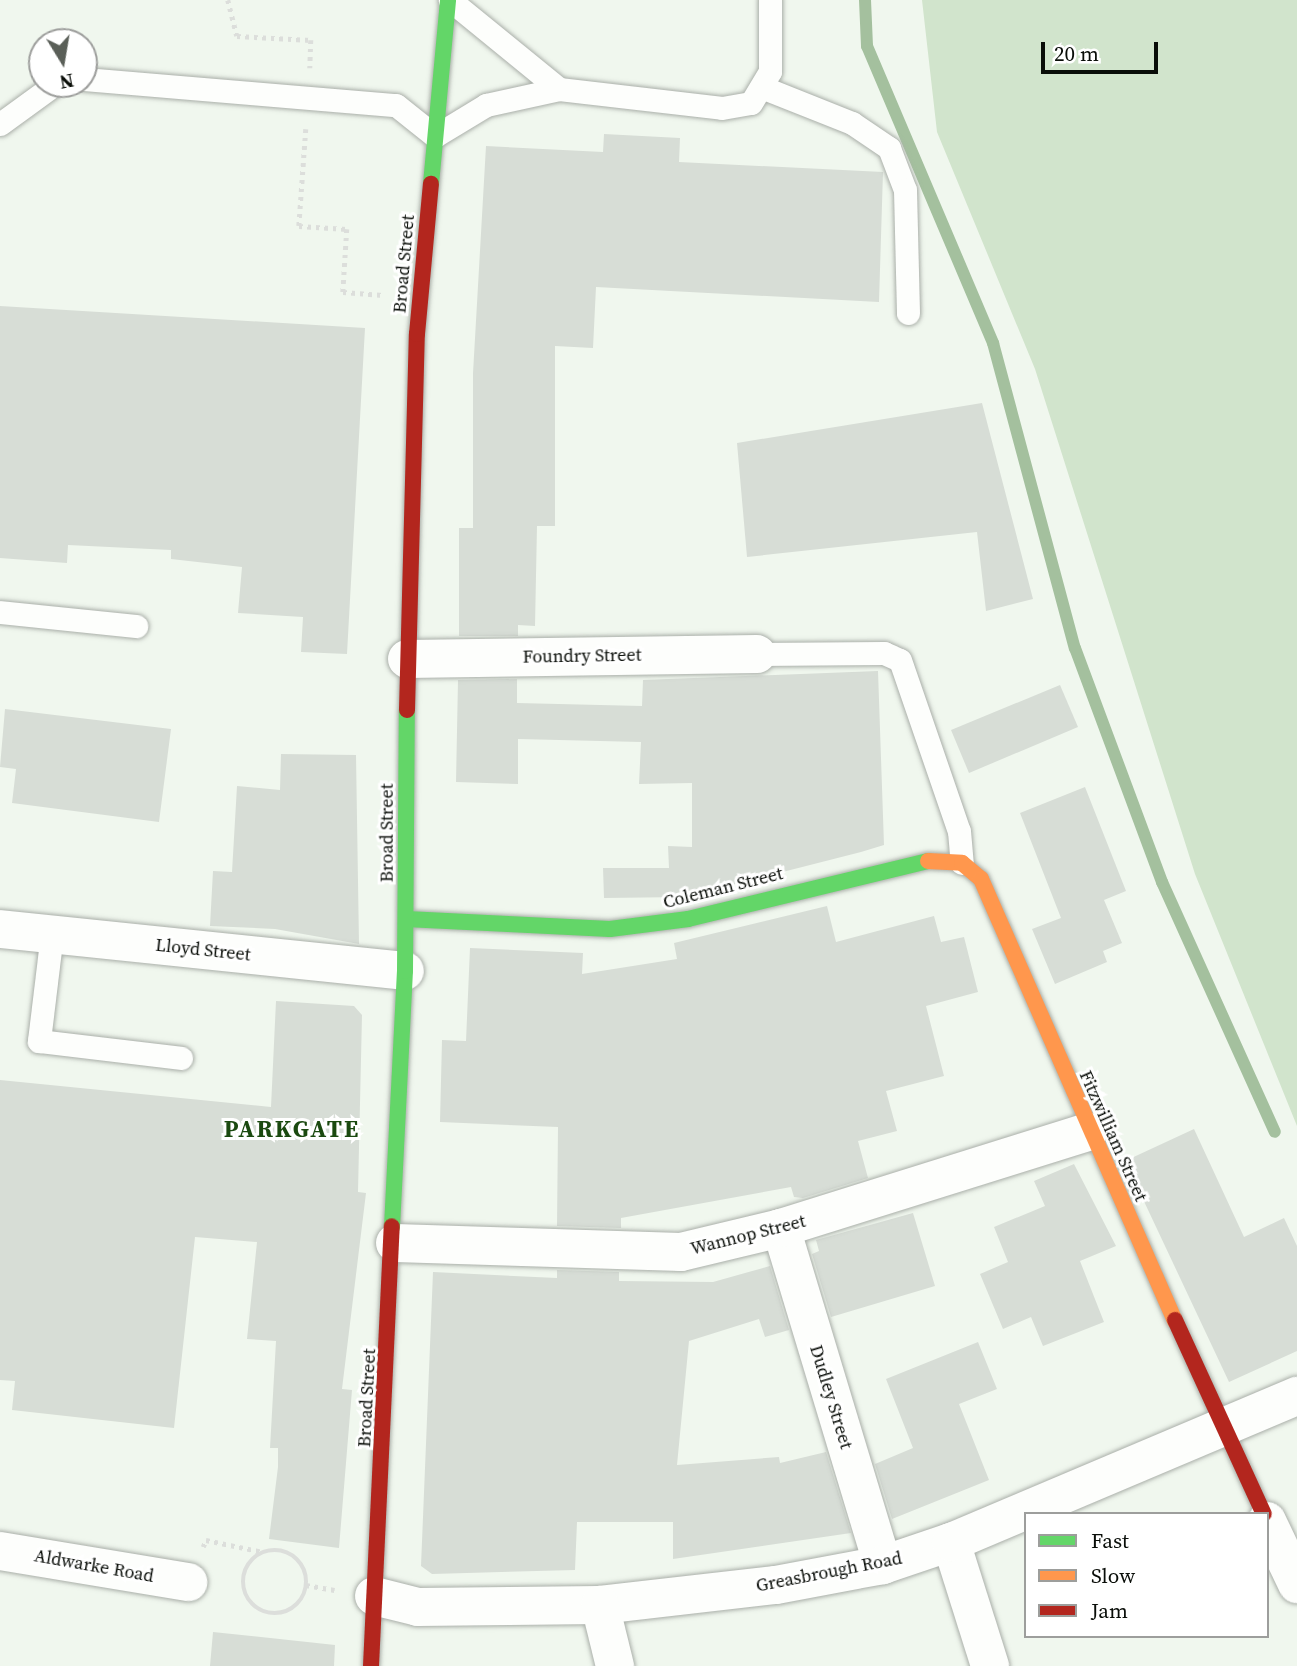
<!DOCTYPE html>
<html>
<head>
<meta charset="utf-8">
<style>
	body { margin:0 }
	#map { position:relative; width:1297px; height:1666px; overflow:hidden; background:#f0f7ee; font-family:"Source Serif 4",serif }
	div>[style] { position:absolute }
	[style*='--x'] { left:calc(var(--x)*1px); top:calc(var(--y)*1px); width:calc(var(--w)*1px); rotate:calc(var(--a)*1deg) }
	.green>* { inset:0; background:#d1e4cc }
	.stream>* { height:12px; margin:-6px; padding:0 6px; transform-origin:6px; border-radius:6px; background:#a4c09e }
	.building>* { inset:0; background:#d7ddd6 }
	.path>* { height:4.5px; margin-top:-2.25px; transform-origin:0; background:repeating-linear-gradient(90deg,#dcdedb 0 3.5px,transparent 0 8.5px) }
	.path>.ring { margin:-2.25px; padding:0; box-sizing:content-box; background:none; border:4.5px solid #dcdedb; border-radius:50% }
	.roads { filter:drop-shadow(0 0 2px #aaafa9) drop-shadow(0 0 2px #aaafa9) }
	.lane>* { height:23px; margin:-11.5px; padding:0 11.5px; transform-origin:11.5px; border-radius:11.5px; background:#fdfefc }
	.street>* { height:38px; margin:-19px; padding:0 19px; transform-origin:19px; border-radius:19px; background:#fdfefc }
	.fast>* { height:16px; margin:-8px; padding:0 8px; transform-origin:8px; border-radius:8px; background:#63d668 }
	.slow>* { height:16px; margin:-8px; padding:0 8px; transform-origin:8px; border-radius:8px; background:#ff974d }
	.jam>* { height:16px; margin:-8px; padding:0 8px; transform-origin:8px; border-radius:8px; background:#b3261e }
	span { translate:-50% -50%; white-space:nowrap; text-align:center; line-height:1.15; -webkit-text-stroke:6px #fff; paint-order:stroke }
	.street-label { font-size:18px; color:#090d08 }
	.district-label { font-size:24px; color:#1a490f; font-weight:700; letter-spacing:2px }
	.legend { position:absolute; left:1024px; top:1512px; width:245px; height:126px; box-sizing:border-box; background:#fff; border:2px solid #9d9e9c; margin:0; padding:9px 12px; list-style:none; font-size:21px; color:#090d08 }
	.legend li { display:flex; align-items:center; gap:14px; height:35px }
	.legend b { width:35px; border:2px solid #9d9e9c }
	.north { position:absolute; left:28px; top:28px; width:70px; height:70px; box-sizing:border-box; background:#fff; border:2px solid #9d9e9c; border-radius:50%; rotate:169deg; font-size:19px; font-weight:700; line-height:28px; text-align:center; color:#090d08 }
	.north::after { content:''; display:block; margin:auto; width:24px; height:32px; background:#5a5f58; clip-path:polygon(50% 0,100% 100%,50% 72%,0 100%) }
	.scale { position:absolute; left:1041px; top:42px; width:117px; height:32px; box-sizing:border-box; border:4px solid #090d08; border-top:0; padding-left:9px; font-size:21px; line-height:24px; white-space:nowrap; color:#090d08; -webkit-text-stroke:5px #fff; paint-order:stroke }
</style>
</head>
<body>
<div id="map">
	<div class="green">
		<i style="clip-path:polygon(922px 0,1297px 0,1297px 1126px,1195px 874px,1035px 369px,937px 132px)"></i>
	</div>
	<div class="stream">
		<i style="--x:865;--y:0;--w:46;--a:87.5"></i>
		<i style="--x:867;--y:46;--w:323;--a:67"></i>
		<i style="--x:993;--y:343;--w:316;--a:75"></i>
		<i style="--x:1075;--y:648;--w:250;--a:69.6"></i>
		<i style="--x:1162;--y:882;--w:274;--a:65.7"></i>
	</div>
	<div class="building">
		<i style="clip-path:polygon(604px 134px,680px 138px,679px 162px,883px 172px,879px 302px,596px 287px,593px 348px,555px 346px,555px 526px,537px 526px,535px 626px,518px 625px,518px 636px,459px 636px,459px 528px,473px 528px,473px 373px,486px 146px,603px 152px)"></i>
		<i style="clip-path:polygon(0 306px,365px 328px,347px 654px,301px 652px,303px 617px,238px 613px,242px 567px,171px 559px,171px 550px,68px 545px,67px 563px,0 558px)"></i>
		<i style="clip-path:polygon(982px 403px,1033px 599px,986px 611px,977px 532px,747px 557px,737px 443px)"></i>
		<i style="clip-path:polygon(878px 671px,884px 845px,861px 852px,684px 897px,604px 898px,603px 868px,669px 868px,668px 846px,692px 847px,692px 783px,639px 784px,641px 742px,518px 739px,518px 784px,456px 782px,458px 680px,517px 679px,517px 703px,642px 706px,643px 680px)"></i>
		<i style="clip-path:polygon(1060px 685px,1078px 727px,969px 773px,951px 730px)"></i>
		<i style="clip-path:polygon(5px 709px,171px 729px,159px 822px,12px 803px,16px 769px,0 767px)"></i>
		<i style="clip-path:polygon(281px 754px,356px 755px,359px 944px,275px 929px,210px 926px,213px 871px,232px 872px,237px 786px,280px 790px)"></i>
		<i style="clip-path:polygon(1085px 787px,1126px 891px,1104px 900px,1122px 943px,1103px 951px,1107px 962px,1055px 984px,1032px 929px,1061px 918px,1020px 813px)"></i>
		<i style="clip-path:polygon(827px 906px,836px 942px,934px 916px,941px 942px,964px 937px,978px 992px,926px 1006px,944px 1076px,886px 1091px,897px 1131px,858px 1141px,868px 1178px,803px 1198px,794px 1197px,791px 1187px,621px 1218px,621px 1228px,557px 1226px,558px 1127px,440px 1122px,442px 1040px,466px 1041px,470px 948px,583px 953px,582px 974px,677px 959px,674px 943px)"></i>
		<i style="clip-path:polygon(276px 1001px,354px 1006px,362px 1015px,358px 1192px,366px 1193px,342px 1389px,352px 1390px,339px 1548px,269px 1539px,278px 1467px,278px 1448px,270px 1448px,276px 1341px,247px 1339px,257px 1242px,195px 1237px,174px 1428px,12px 1410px,15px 1381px,0 1380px,0 1080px,271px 1107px)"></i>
		<i style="clip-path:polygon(1194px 1129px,1244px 1237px,1284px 1218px,1297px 1246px,1297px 1351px,1229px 1382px,1125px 1161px)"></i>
		<i style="clip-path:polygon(1074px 1164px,1116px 1246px,1080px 1261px,1104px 1322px,1043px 1346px,1031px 1317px,1003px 1329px,980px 1274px,1008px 1262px,994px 1227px,1045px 1206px,1034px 1181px)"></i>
		<i style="clip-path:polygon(913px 1213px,935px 1286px,831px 1317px,812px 1254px,819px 1251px,816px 1240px)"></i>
		<i style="clip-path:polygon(770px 1266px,789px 1330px,765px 1337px,759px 1319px,689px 1341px,677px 1465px,779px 1457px,780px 1463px,826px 1452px,851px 1533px,673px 1559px,673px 1522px,577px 1522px,575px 1570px,432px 1574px,421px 1566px,433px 1272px,557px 1278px,557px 1270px,619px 1272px,619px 1281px,713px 1282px)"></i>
		<i style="clip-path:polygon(978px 1342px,997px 1389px,959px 1404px,989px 1480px,892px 1519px,875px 1464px,913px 1448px,886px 1379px)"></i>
		<i style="clip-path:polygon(213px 1632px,335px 1645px,334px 1666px,210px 1666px)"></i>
	</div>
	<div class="path">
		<i style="--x:228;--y:0;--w:37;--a:76"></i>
		<i style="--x:237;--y:36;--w:74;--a:3.1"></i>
		<i style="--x:311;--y:40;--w:28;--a:92"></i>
		<i style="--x:306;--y:129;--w:97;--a:94.1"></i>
		<i style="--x:299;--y:226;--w:48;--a:3.6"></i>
		<i style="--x:347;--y:229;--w:63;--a:93.6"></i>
		<i style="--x:343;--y:292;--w:40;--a:4.3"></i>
		<i style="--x:203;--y:1547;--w:8;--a:-67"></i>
		<i style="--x:206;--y:1540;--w:58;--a:11.9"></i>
		<i class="ring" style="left:243px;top:1550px;width:59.5px;height:59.5px"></i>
		<i style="--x:306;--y:1585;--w:29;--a:10"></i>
	</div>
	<div class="roads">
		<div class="lane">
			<i style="--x:84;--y:79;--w:313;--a:4.8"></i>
			<i style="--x:396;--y:105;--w:50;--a:38.5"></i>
			<i style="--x:435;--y:136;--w:60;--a:-31.3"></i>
			<i style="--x:486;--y:105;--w:75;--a:-12.4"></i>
			<i style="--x:559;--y:89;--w:141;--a:-140.8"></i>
			<i style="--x:764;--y:88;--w:95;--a:21.7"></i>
			<i style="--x:852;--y:123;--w:45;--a:34"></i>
			<i style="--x:889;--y:148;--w:45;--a:69.1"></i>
			<i style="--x:905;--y:190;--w:123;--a:88.6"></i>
			<i style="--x:559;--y:89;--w:164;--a:6.6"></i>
			<i style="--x:722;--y:108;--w:29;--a:-10"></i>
			<i style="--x:751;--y:103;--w:37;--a:-59"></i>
			<i style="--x:770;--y:71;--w:71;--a:-90"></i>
			<i style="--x:0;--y:124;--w:68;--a:-36"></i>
			<i style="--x:0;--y:612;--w:137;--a:5.9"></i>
			<i style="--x:757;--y:654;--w:127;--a:-0.5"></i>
			<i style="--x:884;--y:653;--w:17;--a:24"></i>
			<i style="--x:900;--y:660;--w:181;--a:71"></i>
			<i style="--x:959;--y:831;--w:32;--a:85"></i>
			<i style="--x:52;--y:933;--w:109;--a:96.9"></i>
			<i style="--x:39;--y:1041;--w:143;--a:6.8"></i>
		</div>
		<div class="street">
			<i style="--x:407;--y:659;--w:350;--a:-0.8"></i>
			<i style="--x:0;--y:929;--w:407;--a:5.9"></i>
			<i style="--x:781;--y:1228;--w:352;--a:73.2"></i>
			<i style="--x:395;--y:1243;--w:286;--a:1.8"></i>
			<i style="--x:681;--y:1252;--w:103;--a:-13.5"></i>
			<i style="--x:781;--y:1228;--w:322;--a:-17.4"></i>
			<i style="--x:1267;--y:1521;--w:70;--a:64.5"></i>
			<i style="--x:951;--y:1542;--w:130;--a:72.5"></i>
			<i style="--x:0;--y:1551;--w:191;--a:9.4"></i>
			<i style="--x:374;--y:1596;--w:45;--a:14"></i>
			<i style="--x:418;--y:1607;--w:182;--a:-0.6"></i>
			<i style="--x:600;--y:1605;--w:177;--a:-6.5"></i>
			<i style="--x:776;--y:1585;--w:109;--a:-10.6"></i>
			<i style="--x:883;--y:1565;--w:72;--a:-18.7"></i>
			<i style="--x:951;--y:1542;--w:376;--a:-22.9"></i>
			<i style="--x:600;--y:1605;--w:63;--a:76.2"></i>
		</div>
		<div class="fast">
			<i style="--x:431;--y:184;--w:185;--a:-84.7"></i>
			<i style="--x:406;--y:919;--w:204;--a:2.8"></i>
			<i style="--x:610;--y:929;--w:79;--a:-7.3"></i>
			<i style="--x:688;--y:919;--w:247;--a:-13.6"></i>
			<i style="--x:392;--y:1227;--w:256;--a:-87.1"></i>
			<i style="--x:405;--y:971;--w:261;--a:-89.6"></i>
		</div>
		<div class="slow">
			<i style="--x:928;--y:861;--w:34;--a:3"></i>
			<i style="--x:962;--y:863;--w:25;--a:40"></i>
			<i style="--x:981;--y:879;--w:482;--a:66.3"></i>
		</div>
		<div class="jam">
			<i style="--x:407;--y:710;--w:376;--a:-88.5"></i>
			<i style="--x:417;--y:334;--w:151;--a:-84.7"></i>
			<i style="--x:1175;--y:1320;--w:213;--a:65.4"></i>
			<i style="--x:371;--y:1666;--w:440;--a:-87.3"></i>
		</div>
	</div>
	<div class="street-label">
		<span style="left:404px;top:264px;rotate:-85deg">Broad Street</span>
		<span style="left:582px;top:656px;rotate:-1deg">Foundry Street</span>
		<span style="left:387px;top:833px;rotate:-90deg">Broad Street</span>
		<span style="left:723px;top:888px;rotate:-14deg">Coleman Street</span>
		<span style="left:203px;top:950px;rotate:6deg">Lloyd Street</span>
		<span style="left:1113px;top:1136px;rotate:66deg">Fitzwilliam Street</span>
		<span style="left:748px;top:1235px;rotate:-14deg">Wannop Street</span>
		<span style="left:831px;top:1397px;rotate:73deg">Dudley Street</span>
		<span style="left:367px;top:1398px;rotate:-87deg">Broad Street</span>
		<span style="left:94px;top:1566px;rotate:10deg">Aldwarke Road</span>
		<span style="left:829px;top:1572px;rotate:-11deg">Greasbrough Road</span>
	</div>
	<div class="district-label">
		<span style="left:292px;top:1129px">PARKGATE</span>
	</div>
	<ul class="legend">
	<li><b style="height:9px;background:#63d668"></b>Fast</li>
	<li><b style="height:9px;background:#ff974d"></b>Slow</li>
	<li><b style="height:9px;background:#b3261e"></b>Jam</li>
	</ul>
	<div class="north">N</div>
	<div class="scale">20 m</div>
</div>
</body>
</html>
